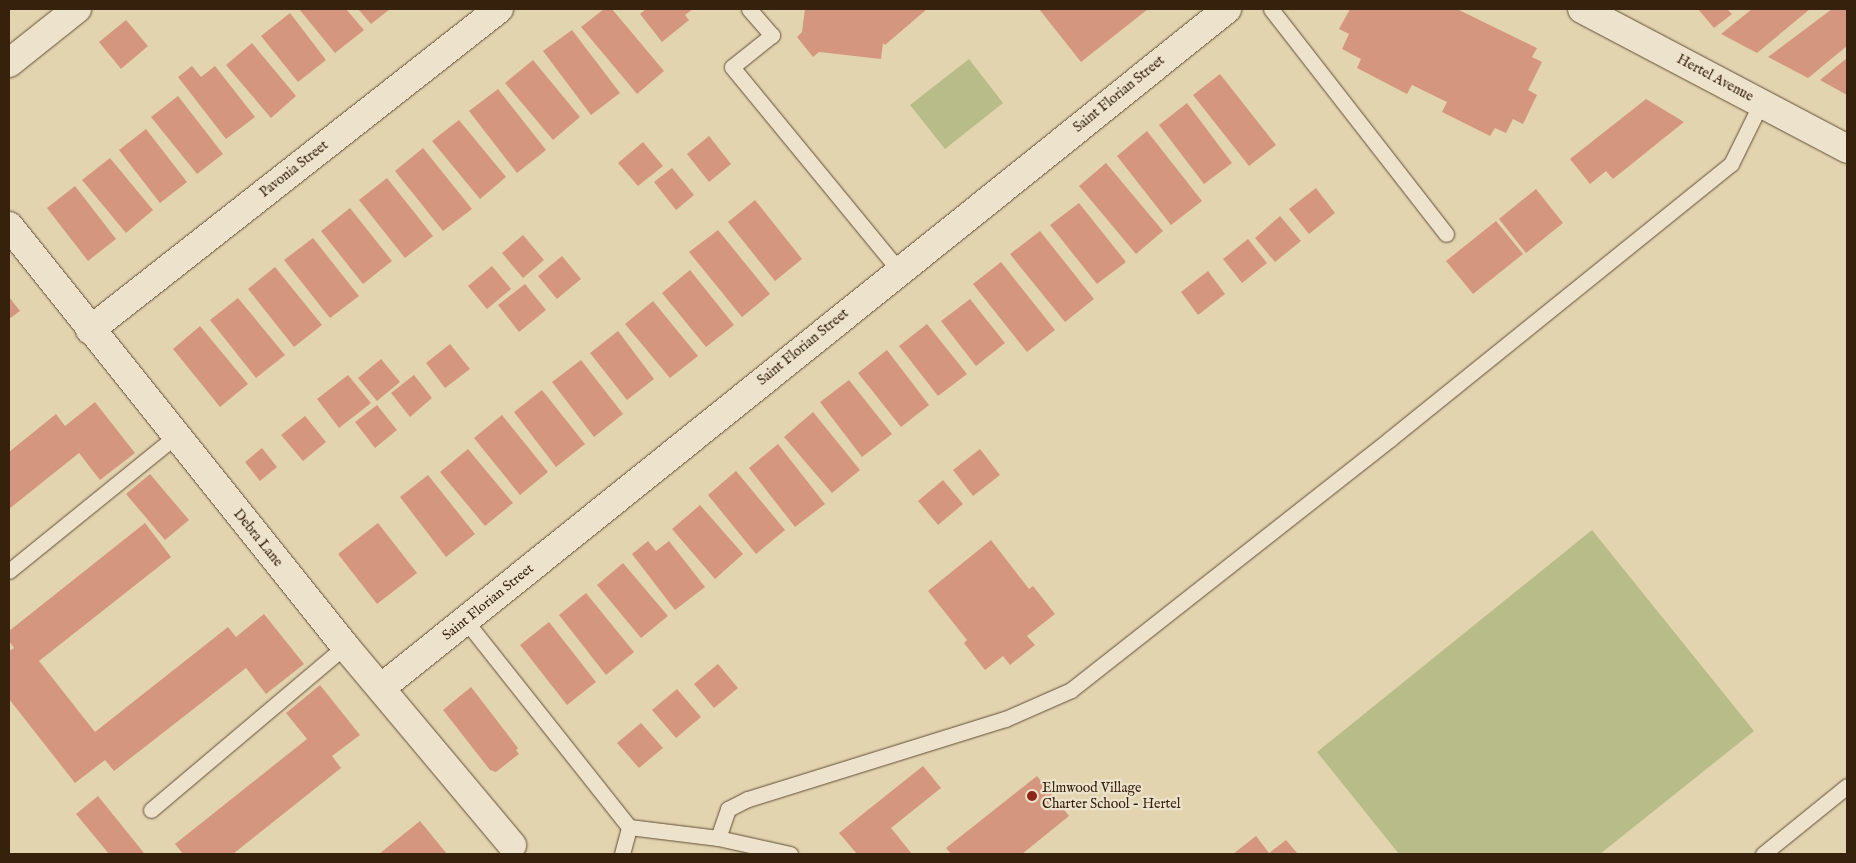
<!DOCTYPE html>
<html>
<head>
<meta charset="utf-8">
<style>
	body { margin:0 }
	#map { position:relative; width:1856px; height:863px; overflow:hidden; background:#e3d4b0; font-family:"IM FELL English",serif }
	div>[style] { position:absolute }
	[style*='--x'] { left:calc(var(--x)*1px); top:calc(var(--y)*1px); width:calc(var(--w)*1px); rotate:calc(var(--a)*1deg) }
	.green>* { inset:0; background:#b8bc88 }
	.building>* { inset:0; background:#d59680 }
	.roads { filter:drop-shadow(0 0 1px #614e36) drop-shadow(0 0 1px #614e36) }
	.service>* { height:15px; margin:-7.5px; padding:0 7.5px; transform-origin:7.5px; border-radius:7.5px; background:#ede3cc }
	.minor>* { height:28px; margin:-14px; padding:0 14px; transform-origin:14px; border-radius:14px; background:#ede3cc }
	.tertiary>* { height:28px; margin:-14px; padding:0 14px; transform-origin:14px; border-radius:14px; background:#ede3cc }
	.dots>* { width:14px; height:14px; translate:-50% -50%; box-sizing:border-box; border:2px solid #ede3cc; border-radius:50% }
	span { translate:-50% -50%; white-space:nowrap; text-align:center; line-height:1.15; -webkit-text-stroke:4.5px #ede3cc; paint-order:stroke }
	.street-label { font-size:14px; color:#36210d }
	.poi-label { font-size:14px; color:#36210d }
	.left { translate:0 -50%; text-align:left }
	.frame { position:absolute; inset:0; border:10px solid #36210d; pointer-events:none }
</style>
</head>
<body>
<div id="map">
	<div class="green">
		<i style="clip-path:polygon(969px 59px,1003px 103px,945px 149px,910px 105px)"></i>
		<i style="clip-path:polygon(1592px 530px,1754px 731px,1600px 854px,1399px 854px,1317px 752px)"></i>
	</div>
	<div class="building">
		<i style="clip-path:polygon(299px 9px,346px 9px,364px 30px,335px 53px)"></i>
		<i style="clip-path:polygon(358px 9px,390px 9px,371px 24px)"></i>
		<i style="clip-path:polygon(604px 9px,612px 9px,664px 71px,637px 94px,581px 27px)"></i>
		<i style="clip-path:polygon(646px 9px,693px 9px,685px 15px,689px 20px,662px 42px,640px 14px)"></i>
		<i style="clip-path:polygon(805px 9px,927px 9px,885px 45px,883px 43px,881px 59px,819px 52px,813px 57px,797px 37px,802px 32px)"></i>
		<i style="clip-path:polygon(1039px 9px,1148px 9px,1081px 62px)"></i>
		<i style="clip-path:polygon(1350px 9px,1457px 9px,1537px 48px,1532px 57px,1542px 62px,1528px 90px,1537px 95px,1523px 124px,1513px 119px,1506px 133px,1495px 128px,1490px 136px,1442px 112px,1447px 102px,1412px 85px,1407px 94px,1357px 68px,1361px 59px,1342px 49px,1349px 34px,1339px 29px)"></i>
		<i style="clip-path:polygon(1698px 9px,1727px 9px,1732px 14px,1714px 28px)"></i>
		<i style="clip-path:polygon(1752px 9px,1810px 9px,1757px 53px,1721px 34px)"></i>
		<i style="clip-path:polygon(1832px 9px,1847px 9px,1847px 46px,1808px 78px,1768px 57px)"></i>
		<i style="clip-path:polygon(290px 13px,326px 60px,298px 82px,261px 36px)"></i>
		<i style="clip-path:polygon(126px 20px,148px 46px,121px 69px,99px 42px)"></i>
		<i style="clip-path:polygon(572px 30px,620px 93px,591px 115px,543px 51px)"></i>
		<i style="clip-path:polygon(252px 43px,296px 96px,271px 118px,226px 65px)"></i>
		<i style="clip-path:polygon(1847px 58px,1847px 95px,1820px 80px)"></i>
		<i style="clip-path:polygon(533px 60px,580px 117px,553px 140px,505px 83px)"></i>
		<i style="clip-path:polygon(192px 66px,201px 77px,215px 66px,255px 117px,226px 139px,178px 77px)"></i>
		<i style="clip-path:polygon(1220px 74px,1276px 145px,1249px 166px,1193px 95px)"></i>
		<i style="clip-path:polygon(498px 89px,546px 150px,517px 173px,469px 111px)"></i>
		<i style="clip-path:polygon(178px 96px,223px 154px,197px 174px,151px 117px)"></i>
		<i style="clip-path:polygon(1646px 99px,1684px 122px,1613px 179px,1606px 171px,1590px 184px,1570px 159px)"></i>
		<i style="clip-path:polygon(1187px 103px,1232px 163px,1204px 184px,1159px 125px)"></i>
		<i style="clip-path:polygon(459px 120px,506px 177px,480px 199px,432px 141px)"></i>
		<i style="clip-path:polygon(146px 129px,187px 182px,160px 203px,119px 150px)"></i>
		<i style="clip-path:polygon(1147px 131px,1202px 201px,1171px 225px,1117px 156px)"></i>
		<i style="clip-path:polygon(709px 136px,731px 164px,709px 182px,687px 154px)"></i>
		<i style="clip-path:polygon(643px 142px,663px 166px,638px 186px,618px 163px)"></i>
		<i style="clip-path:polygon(423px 148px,472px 209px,443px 231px,395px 171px)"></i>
		<i style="clip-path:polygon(110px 158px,153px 210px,126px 233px,82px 180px)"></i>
		<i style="clip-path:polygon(1106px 163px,1163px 231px,1136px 254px,1079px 186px)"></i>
		<i style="clip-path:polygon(672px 168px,694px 195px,676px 210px,654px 182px)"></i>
		<i style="clip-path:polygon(387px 178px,433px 236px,405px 258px,359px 200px)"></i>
		<i style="clip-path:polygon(75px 186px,116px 239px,88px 261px,47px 208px)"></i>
		<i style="clip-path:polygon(1316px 188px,1335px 213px,1309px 234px,1289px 209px)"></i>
		<i style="clip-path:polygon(1536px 189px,1563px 223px,1526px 253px,1499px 219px)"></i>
		<i style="clip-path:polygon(755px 200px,802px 259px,775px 281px,728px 222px)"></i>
		<i style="clip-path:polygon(1079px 203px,1126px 262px,1097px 284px,1050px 225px)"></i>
		<i style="clip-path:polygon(350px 208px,392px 261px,363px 284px,321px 231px)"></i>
		<i style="clip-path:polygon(1280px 216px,1301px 241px,1275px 262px,1255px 238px)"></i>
		<i style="clip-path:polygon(1496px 221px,1523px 254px,1473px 294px,1446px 261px)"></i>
		<i style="clip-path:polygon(718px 230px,770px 294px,742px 317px,689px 252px)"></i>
		<i style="clip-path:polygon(1040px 231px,1094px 299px,1065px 322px,1010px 254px)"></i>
		<i style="clip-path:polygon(523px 235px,544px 260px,523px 278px,502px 253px)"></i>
		<i style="clip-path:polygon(313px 238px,359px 296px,330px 318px,284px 260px)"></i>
		<i style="clip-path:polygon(1248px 239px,1267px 263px,1242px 283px,1223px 259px)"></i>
		<i style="clip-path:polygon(562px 256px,581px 279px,557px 299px,538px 276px)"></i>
		<i style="clip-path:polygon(1001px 262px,1055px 330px,1027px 352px,973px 284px)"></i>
		<i style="clip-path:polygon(492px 266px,511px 289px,487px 309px,468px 286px)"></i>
		<i style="clip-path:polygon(275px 267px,322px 325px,294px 347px,248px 289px)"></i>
		<i style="clip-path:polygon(690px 270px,734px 325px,706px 347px,662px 293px)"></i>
		<i style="clip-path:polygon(1208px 271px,1225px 294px,1198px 315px,1181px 292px)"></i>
		<i style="clip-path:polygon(525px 284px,546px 310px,519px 332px,498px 305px)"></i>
		<i style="clip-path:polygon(9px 297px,20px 311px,9px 319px)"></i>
		<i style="clip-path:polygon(238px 298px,285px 355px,256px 378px,210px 320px)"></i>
		<i style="clip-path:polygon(970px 299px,1005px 343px,976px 366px,941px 321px)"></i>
		<i style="clip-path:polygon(653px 301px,698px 356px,670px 378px,625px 324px)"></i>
		<i style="clip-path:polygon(927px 324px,967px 374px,938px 396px,899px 346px)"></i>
		<i style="clip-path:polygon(200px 326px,248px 384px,220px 407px,173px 349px)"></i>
		<i style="clip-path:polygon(618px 331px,654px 379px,627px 400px,590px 353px)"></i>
		<i style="clip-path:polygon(450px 344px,470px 369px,445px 388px,426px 363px)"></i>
		<i style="clip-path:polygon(887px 350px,929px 405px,901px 427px,858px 373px)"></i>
		<i style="clip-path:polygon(381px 359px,400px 382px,377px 401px,358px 378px)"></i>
		<i style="clip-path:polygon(581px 360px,623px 414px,594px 437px,552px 382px)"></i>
		<i style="clip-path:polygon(348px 375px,371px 403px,339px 428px,317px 399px)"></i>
		<i style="clip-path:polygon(414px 375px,432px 398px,410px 417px,391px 393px)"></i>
		<i style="clip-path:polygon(849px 380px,892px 434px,862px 457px,820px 402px)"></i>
		<i style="clip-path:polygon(542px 390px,585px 444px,556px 467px,514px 412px)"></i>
		<i style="clip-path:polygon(95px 402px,135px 453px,100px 480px,79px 453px,9px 509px,9px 452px,56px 414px,65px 426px)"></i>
		<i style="clip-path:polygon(377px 405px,397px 430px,375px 448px,355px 422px)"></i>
		<i style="clip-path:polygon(813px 412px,860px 470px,832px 493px,784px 437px)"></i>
		<i style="clip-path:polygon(502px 415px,548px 472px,520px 495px,474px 438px)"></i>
		<i style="clip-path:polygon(305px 416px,326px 442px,303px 461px,281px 435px)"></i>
		<i style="clip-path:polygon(778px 444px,825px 504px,795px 527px,749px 468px)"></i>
		<i style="clip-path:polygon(262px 448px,277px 467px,260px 481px,245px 462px)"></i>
		<i style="clip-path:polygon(468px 449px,513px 503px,485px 526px,440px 472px)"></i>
		<i style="clip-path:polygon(980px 449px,1000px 475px,973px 496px,953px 470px)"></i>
		<i style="clip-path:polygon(736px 471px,785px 530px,756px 554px,708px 495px)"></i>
		<i style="clip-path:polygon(150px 474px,189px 520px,165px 540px,126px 494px)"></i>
		<i style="clip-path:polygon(428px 475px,475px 534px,446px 557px,400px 497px)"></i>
		<i style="clip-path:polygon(943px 480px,963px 504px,938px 525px,918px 501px)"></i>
		<i style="clip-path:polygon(700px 505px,743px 554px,715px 579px,672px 529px)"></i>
		<i style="clip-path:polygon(145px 523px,171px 557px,39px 661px,95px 732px,228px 627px,236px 637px,264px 614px,304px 664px,266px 694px,246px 668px,114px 771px,105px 760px,75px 783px,9px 699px,9px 651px,14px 648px,9px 641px,9px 631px)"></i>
		<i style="clip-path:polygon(378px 523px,417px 573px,377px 604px,338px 554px)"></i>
		<i style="clip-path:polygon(991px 540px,1029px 589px,1033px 586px,1055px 614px,1027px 636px,1035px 645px,1010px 665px,1003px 656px,985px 670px,964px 643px,967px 640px,928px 591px)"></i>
		<i style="clip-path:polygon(648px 541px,656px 551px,669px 541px,705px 587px,675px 610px,632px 554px)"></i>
		<i style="clip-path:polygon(623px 563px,668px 616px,641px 638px,597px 585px)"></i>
		<i style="clip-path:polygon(586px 593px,634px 652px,606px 675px,559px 615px)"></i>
		<i style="clip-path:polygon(549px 622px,596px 682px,567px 705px,520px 645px)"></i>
		<i style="clip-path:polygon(718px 664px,738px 688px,714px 708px,694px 684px)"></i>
		<i style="clip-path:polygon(320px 685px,360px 735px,332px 756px,341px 768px,233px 854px,183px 854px,175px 844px,307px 739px,286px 713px)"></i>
		<i style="clip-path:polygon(471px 687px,518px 748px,516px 750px,519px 754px,496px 772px,490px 770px,443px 710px)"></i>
		<i style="clip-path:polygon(677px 689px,701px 717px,676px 738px,652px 710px)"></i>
		<i style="clip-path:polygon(641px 723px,663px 748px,639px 768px,617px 743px)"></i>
		<i style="clip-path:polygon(923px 766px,941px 788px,891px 828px,912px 854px,857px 854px,839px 833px)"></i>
		<i style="clip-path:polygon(1037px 776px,1069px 816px,1022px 854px,951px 854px,946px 848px)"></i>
		<i style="clip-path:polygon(98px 796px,144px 853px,142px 854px,109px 854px,76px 814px)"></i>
		<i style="clip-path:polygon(420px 821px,447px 854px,379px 854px)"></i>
		<i style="clip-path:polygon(1256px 836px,1269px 853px,1286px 840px,1298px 854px,1233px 854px)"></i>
	</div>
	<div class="roads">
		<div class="service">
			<i style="--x:749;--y:9;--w:35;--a:49"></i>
			<i style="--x:772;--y:35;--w:51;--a:141.3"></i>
			<i style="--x:732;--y:67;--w:263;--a:50.6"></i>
			<i style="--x:1271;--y:9;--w:285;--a:52.1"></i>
			<i style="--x:9;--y:571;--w:215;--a:-39"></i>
			<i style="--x:465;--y:620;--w:264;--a:51.6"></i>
			<i style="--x:629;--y:827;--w:90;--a:7"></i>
			<i style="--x:718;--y:838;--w:74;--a:12.5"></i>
			<i style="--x:151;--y:810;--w:254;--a:-40.2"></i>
			<i style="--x:718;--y:838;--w:31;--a:-71"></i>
			<i style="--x:728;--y:809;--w:22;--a:-27"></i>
			<i style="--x:748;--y:799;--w:269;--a:-17.3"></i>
			<i style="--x:1005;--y:719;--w:72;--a:-23.7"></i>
			<i style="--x:1071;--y:690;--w:406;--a:-38.2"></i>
			<i style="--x:1390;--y:439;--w:438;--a:-38.9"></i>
			<i style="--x:1731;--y:164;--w:68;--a:-63.8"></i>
			<i style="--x:622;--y:854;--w:28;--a:-75"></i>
			<i style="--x:1763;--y:854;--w:108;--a:-39"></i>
		</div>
		<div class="minor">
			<i style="--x:9;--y:63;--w:87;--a:-38.5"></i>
			<i style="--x:9;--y:226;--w:538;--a:51.34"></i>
			<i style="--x:345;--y:646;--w:260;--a:50"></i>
			<i style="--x:90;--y:330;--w:520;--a:-38.13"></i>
			<i style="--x:381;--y:688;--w:1085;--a:-38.75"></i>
		</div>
		<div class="tertiary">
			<i style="--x:1582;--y:9;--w:300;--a:27.8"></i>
		</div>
	</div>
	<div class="dots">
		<i style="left:1032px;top:796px;background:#8f2418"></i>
	</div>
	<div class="street-label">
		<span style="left:1715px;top:78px;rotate:28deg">Hertel Avenue</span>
		<span style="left:1119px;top:94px;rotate:-39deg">Saint Florian Street</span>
		<span style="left:294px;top:169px;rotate:-38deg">Pavonia Street</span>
		<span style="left:803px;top:347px;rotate:-39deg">Saint Florian Street</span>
		<span style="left:258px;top:538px;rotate:51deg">Debra Lane</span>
		<span style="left:488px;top:602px;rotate:-39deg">Saint Florian Street</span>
	</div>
	<div class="poi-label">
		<span class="left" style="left:1042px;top:796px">Elmwood Village<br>Charter School - Hertel</span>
	</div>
	<div class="frame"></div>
</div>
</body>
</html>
